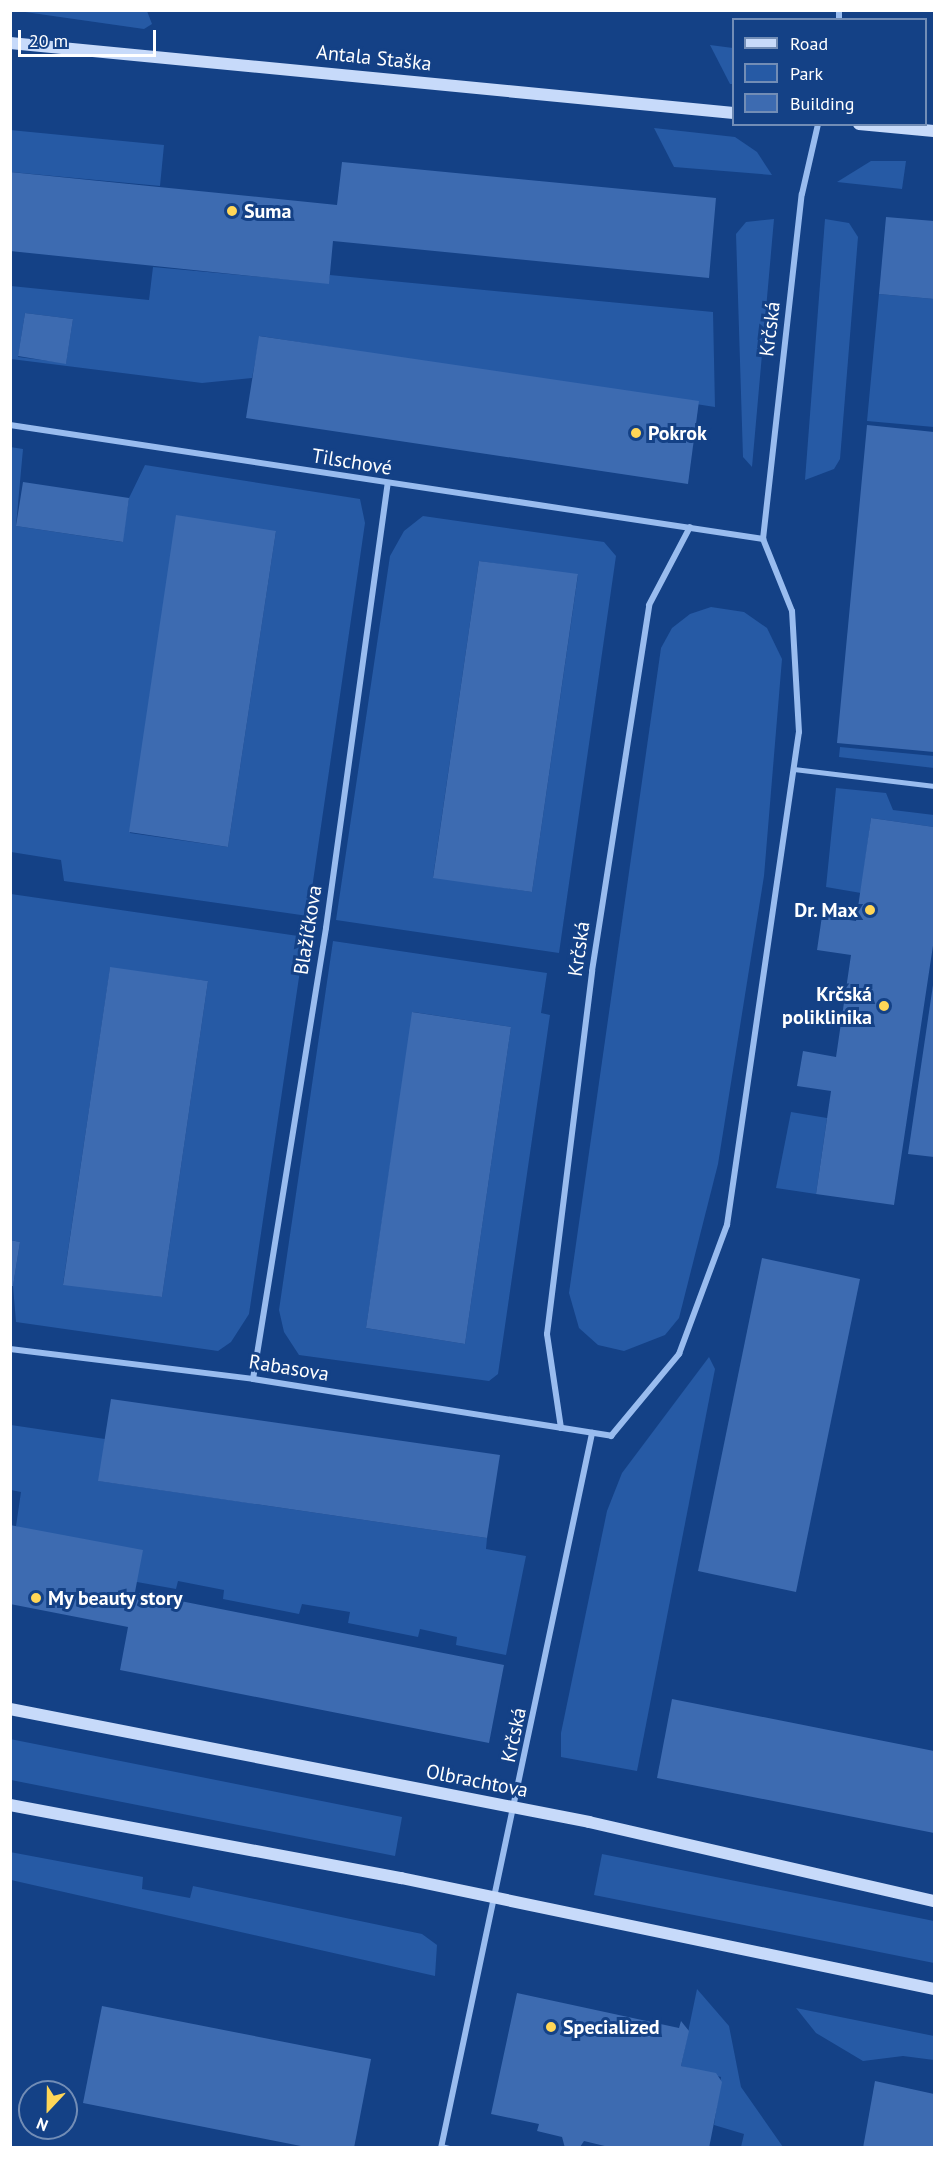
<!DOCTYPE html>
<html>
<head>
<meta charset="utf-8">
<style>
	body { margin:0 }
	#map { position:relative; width:945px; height:2158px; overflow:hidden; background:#144186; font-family:"PT Sans",sans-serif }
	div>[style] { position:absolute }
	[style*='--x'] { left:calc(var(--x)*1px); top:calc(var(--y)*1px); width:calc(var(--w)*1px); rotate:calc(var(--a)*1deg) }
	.green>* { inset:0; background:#265aa5 }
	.building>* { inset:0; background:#3d6bb1 }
	.lane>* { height:4.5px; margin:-2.25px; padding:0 2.25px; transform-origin:2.25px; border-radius:2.25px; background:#99bcef }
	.street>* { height:6px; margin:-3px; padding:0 3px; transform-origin:3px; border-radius:3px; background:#99bcef }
	.secondary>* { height:12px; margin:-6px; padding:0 6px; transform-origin:6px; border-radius:6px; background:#c7dafa }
	.dots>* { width:16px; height:16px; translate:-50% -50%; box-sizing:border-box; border:3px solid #144186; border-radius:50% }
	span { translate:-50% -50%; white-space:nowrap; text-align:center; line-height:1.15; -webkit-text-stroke:6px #144186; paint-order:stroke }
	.street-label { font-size:20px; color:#fff }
	.poi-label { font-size:20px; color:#fff; font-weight:700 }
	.left { translate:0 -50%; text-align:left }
	.right { translate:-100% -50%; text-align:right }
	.frame { position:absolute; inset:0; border:12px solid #fff; pointer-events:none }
	.legend { position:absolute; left:732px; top:18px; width:195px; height:108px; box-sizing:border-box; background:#144186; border:2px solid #728db6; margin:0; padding:8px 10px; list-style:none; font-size:18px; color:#fff }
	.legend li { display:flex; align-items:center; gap:12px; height:30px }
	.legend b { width:30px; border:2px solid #728db6 }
	.north { position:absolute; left:18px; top:2080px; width:60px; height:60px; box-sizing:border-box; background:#144186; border:2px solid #728db6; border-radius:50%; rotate:202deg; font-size:16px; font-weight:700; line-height:24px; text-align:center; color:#fff }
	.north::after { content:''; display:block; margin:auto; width:21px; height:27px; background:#ffd657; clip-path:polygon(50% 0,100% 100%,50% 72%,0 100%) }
	.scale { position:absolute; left:18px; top:30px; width:138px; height:27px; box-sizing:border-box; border:3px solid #fff; border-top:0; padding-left:8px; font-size:18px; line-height:21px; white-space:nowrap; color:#fff; -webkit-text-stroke:4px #144186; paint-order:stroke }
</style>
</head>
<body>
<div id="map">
	<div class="green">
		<i style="clip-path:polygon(11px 10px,147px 11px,152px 24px,144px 29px)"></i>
		<i style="clip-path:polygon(710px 45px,733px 48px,733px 84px,730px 84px)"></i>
		<i style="clip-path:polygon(654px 128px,735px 137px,757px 152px,772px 175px,674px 167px)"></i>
		<i style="clip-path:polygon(10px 130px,164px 145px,160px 186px,11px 172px)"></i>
		<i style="clip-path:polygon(871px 161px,906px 161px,902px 189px,837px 182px)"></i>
		<i style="clip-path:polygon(774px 219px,752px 467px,743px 457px,736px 234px,746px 222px)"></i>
		<i style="clip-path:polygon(825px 219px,849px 223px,858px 237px,840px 459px,834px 469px,805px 480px)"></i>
		<i style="clip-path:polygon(evenodd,153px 267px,328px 283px,330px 275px,713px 312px,715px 407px,260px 336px,252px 378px,202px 383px,11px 359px,11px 286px,149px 300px,153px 267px,25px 313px,73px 319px,66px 363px,18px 357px,25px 313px)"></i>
		<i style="clip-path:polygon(879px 294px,934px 299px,934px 427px,867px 421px)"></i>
		<i style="clip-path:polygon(evenodd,10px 447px,23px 449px,16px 526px,122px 542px,129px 498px,145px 465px,360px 499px,365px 523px,308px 916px,64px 881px,61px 860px,11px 852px,10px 447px,276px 531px,228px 847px,130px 833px,153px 674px,276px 531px)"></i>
		<i style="clip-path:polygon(evenodd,423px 516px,604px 542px,616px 556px,559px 953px,336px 920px,390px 556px,404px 531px,423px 516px,479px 561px,578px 575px,532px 892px,433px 877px,479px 561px)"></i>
		<i style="clip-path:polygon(711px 607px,744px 612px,767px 628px,782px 659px,764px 876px,718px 1164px,679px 1318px,665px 1335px,624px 1351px,598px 1345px,579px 1328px,569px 1293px,661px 648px,672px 628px,690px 614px)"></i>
		<i style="clip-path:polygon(840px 747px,934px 756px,934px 768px,839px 757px)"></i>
		<i style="clip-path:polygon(836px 788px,886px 793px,893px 810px,934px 815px,934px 827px,871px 818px,861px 893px,826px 887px)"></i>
		<i style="clip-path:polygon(evenodd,11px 894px,305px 937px,249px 1314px,231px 1342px,218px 1351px,16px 1322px,13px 1286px,20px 1242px,11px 1240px,11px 894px,110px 968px,208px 981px,162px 1297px,63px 1284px,110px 968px)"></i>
		<i style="clip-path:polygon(evenodd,333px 941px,547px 973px,541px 1013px,550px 1015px,498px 1374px,489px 1381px,299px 1355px,284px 1332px,279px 1310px,333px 941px,413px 1012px,511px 1027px,465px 1344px,366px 1328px,413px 1012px)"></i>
		<i style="clip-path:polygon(791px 1112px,827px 1118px,816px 1194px,776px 1188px)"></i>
		<i style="clip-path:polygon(709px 1357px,715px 1369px,637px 1771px,561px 1757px,561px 1733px,607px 1511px,622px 1473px)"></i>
		<i style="clip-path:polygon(11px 1425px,105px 1439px,99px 1481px,487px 1538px,486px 1549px,526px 1556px,506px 1655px,456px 1645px,457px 1637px,420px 1629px,418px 1637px,348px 1623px,350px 1612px,302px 1604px,299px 1614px,223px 1599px,224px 1590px,178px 1581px,176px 1589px,137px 1582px,16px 1526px,21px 1492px,11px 1490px)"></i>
		<i style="clip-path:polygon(10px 1739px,402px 1817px,395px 1856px,11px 1780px)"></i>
		<i style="clip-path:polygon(10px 1852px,143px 1877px,142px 1889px,190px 1898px,193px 1886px,422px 1934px,437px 1945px,435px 1976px,11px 1880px)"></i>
		<i style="clip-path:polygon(602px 1854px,934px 1921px,934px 1963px,594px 1895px)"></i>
		<i style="clip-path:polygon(697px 1989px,729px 2026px,741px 2087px,783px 2147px,741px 2147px,744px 2134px,714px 2125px,721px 2077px,681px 2066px)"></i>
		<i style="clip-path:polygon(796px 2008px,934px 2036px,934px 2060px,903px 2056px,863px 2061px,816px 2033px)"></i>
	</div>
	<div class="building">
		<i style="clip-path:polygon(342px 162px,716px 198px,709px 278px,333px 241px,329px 284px,10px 251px,10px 172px,337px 205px)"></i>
		<i style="clip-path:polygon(886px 217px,934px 221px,934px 299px,879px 294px)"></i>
		<i style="clip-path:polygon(25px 313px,73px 319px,66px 364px,18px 356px)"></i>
		<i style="clip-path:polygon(259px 336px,699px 401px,688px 484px,246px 418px)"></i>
		<i style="clip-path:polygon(867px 425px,934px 432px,934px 752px,837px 743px)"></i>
		<i style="clip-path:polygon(23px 482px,129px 498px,123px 542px,16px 526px)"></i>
		<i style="clip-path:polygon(176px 515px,276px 531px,228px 847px,129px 832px)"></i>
		<i style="clip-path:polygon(479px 561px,578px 574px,532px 892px,433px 878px)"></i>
		<i style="clip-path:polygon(871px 818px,934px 827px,934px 939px,894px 1205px,816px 1194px,831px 1091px,797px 1086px,803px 1051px,836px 1057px,851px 955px,817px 950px,822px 916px,856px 921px)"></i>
		<i style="clip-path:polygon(110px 967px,208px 981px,162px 1297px,63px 1285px)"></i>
		<i style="clip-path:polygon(933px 985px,934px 985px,934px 1157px,908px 1154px)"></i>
		<i style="clip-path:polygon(412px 1012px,511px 1027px,465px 1344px,366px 1328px)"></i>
		<i style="clip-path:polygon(10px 1240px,20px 1242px,13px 1286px,10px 1286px)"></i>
		<i style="clip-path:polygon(762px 1258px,860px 1279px,796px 1592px,698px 1571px)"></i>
		<i style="clip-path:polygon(111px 1399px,500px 1455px,487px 1538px,98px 1481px)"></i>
		<i style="clip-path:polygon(10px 1525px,143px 1550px,135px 1592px,504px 1665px,489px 1743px,120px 1670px,128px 1627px,10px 1604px)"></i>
		<i style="clip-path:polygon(672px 1699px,934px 1751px,934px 1833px,657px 1778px)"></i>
		<i style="clip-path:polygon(517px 1993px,679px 2028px,681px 2021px,689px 2031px,681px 2066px,716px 2073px,722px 2082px,709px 2148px,613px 2148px,584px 2141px,580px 2147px,565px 2148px,562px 2137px,537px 2131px,539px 2124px,491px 2114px)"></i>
		<i style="clip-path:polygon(102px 2006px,371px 2059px,354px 2148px,311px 2148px,83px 2103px)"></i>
		<i style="clip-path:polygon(875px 2081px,934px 2094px,934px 2148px,863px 2148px)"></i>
	</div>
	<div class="lane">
		<i style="--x:794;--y:769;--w:141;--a:6.9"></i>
		<i style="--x:441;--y:2146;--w:9;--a:13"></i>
	</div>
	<div class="street">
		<i style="--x:839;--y:10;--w:10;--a:90"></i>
		<i style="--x:10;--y:425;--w:762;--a:8.61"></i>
		<i style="--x:10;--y:1349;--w:245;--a:7"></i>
		<i style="--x:253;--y:1379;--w:363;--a:9"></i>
		<i style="--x:611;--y:1436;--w:107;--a:-50.3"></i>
		<i style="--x:679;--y:1354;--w:138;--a:-69.6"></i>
		<i style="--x:727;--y:1225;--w:498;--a:-81.7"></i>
		<i style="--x:799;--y:732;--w:121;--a:-93.3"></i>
		<i style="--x:792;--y:611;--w:78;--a:-111.9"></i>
		<i style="--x:763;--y:539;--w:347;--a:-83.6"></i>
		<i style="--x:802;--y:194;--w:72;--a:-77.1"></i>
		<i style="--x:253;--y:1379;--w:457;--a:-80.8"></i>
		<i style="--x:326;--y:928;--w:448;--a:-82.1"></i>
		<i style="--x:561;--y:1428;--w:95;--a:-98.5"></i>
		<i style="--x:547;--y:1334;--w:366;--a:-82.9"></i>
		<i style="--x:592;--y:971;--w:370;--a:-81.1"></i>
		<i style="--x:649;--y:605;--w:88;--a:-62.3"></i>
		<i style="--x:441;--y:2148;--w:731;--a:-78.07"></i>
	</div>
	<div class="secondary">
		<i style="--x:10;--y:43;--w:727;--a:5.52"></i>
		<i style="--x:859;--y:124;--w:75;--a:5.3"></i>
		<i style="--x:10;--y:1709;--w:590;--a:11.04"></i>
		<i style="--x:589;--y:1822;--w:354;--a:12.9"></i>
		<i style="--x:10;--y:1805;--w:398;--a:10.6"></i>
		<i style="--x:401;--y:1878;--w:544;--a:11.76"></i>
	</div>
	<div class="dots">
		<i style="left:232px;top:211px;background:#ffd657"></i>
		<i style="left:636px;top:433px;background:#ffd657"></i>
		<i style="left:870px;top:910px;background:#ffd657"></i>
		<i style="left:884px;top:1006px;background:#ffd657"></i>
		<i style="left:36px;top:1598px;background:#ffd657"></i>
		<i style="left:551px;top:2027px;background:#ffd657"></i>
	</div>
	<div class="street-label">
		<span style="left:374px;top:58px;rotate:6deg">Antala Staška</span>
		<span style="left:770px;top:329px;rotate:-83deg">Krčská</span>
		<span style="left:352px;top:462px;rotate:9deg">Tilschové</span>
		<span style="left:308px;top:930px;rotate:-81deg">Blažíčkova</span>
		<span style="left:579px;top:949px;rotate:-82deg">Krčská</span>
		<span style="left:289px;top:1368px;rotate:9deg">Rabasova</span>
		<span style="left:514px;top:1735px;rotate:-78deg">Krčská</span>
		<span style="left:477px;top:1781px;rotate:11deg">Olbrachtova</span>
	</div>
	<div class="poi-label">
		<span class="left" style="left:244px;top:211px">Suma</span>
		<span class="left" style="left:648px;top:433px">Pokrok</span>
		<span class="right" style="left:858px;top:910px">Dr. Max</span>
		<span class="right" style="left:872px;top:1006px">Krčská<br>poliklinika</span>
		<span class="left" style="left:48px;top:1598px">My beauty story</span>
		<span class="left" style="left:563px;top:2027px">Specialized</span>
	</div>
	<div class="frame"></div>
	<ul class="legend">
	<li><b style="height:8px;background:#c7dafa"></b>Road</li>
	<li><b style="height:16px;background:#265aa5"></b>Park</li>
	<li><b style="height:16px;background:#3d6bb1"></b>Building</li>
	</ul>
	<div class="north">N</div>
	<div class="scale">20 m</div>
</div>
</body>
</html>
